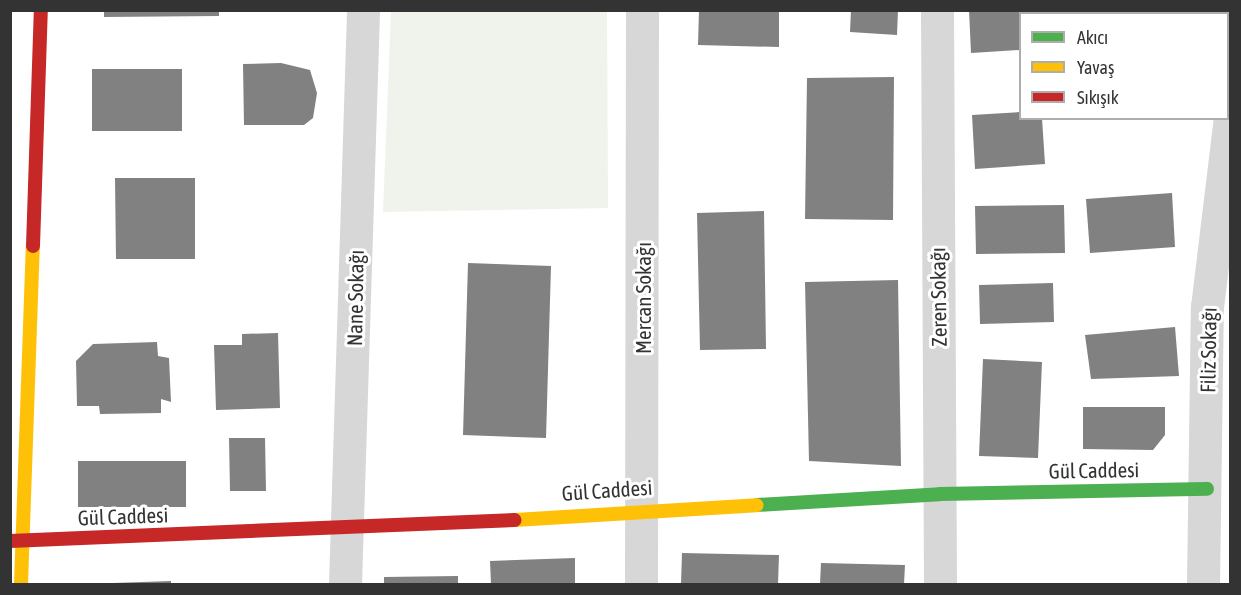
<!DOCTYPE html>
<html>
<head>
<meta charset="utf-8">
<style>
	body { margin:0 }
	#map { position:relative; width:1241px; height:595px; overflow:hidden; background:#fff; font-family:"Asap Condensed",sans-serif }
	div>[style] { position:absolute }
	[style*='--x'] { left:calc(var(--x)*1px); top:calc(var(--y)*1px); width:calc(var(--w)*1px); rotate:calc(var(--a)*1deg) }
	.green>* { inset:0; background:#f0f3ec }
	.building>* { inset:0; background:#818181 }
	.street>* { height:33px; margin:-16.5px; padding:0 16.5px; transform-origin:16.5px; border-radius:16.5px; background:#d7d7d7 }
	.fast>* { height:14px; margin:-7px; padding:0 7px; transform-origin:7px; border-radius:7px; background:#4caf50 }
	.slow>* { height:14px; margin:-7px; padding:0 7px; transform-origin:7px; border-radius:7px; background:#ffc107 }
	.jam>* { height:14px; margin:-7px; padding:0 7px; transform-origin:7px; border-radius:7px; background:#c62828 }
	span { translate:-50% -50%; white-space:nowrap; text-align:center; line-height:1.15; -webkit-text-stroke:6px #fff; paint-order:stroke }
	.street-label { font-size:21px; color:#333 }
	.frame { position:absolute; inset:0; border:12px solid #333; pointer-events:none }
	.legend { position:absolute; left:1019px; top:12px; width:210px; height:108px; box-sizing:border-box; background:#fff; border:2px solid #adadad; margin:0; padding:8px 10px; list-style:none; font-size:18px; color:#333 }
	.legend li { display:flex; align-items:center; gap:12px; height:30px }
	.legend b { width:30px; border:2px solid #adadad }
</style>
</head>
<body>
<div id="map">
	<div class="green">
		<i style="clip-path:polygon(391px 11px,607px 11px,608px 208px,383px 212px)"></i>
	</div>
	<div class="building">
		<i style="clip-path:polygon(104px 10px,219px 10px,219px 16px,104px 17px)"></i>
		<i style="clip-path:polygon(699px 10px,779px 10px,779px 47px,698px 45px)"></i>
		<i style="clip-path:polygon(851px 10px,898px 10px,897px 35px,850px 32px)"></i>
		<i style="clip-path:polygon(969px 10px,1076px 10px,1076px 14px,1020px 14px,1020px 50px,971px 53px)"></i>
		<i style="clip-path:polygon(281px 63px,310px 70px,317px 93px,313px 118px,304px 125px,244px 125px,243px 64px)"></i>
		<i style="clip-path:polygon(92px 69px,182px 69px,182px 131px,92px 131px)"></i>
		<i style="clip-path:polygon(894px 77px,893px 220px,805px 219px,807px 78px)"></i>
		<i style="clip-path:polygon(1020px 112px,1020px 118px,1042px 118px,1045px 164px,975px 169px,972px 115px)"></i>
		<i style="clip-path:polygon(115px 178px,195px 178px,195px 259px,116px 259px)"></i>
		<i style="clip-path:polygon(1172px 193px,1175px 247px,1090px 253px,1086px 199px)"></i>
		<i style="clip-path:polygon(1064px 205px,1065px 253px,976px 254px,975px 206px)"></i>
		<i style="clip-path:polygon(764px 211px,766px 349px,700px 350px,697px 213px)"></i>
		<i style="clip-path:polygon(468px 263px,551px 266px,546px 438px,463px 435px)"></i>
		<i style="clip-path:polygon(898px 280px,901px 466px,809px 461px,805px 282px)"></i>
		<i style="clip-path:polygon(1053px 283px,1054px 322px,980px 324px,979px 285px)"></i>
		<i style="clip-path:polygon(1175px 327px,1179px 376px,1091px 379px,1085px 335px)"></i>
		<i style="clip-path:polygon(278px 333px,280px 408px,216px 410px,214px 345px,242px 345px,242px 334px)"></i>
		<i style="clip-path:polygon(157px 342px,158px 356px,169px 358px,171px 402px,161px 399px,161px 413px,100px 414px,99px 406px,77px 406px,76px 361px,93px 344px)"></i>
		<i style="clip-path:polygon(983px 359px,1042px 362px,1038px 458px,979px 456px)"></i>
		<i style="clip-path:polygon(1083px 407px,1165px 407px,1165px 435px,1153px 450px,1083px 449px)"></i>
		<i style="clip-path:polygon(229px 438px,265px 438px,266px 491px,230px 491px)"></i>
		<i style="clip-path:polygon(78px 461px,186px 461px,186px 507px,78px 507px)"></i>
		<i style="clip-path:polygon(682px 553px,779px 555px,778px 584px,681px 584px)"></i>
		<i style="clip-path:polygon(575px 558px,575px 584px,491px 584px,490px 561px)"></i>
		<i style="clip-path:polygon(821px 563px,905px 565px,904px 584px,820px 584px)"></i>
		<i style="clip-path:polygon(458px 576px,458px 584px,384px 584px,384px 577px)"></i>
		<i style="clip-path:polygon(171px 581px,171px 584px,113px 584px,113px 583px)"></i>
	</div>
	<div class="street">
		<i style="--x:937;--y:10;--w:574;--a:89.7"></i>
		<i style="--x:345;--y:584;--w:574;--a:-88.2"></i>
		<i style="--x:641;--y:584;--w:574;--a:-89.9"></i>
		<i style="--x:1203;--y:584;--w:277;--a:-89.2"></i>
		<i style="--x:1207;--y:307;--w:191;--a:-83.1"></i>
	</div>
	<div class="fast">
		<i style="--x:757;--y:505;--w:183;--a:-3.4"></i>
		<i style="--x:940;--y:494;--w:267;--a:-1.1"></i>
	</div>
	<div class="slow">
		<i style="--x:515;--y:520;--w:242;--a:-3.5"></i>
		<i style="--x:21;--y:584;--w:338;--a:-88"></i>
	</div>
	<div class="jam">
		<i style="--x:33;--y:246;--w:236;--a:-88.1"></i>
		<i style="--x:10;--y:541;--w:505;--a:-2.38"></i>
	</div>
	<div class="street-label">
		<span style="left:938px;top:297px;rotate:-91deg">Zeren Sokağı</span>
		<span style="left:355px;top:298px;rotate:-89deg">Nane Sokağı</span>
		<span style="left:643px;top:298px;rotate:-90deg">Mercan Sokağı</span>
		<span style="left:1208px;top:350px;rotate:-89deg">Filiz Sokağı</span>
		<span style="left:1094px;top:470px;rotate:-1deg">Gül Caddesi</span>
		<span style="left:607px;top:490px;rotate:-4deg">Gül Caddesi</span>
		<span style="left:123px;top:516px;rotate:-2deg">Gül Caddesi</span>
	</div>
	<div class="frame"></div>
	<ul class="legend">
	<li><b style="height:8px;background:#4caf50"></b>Akıcı</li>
	<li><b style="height:8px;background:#ffc107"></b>Yavaş</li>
	<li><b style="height:8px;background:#c62828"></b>Sıkışık</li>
	</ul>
</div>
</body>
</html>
